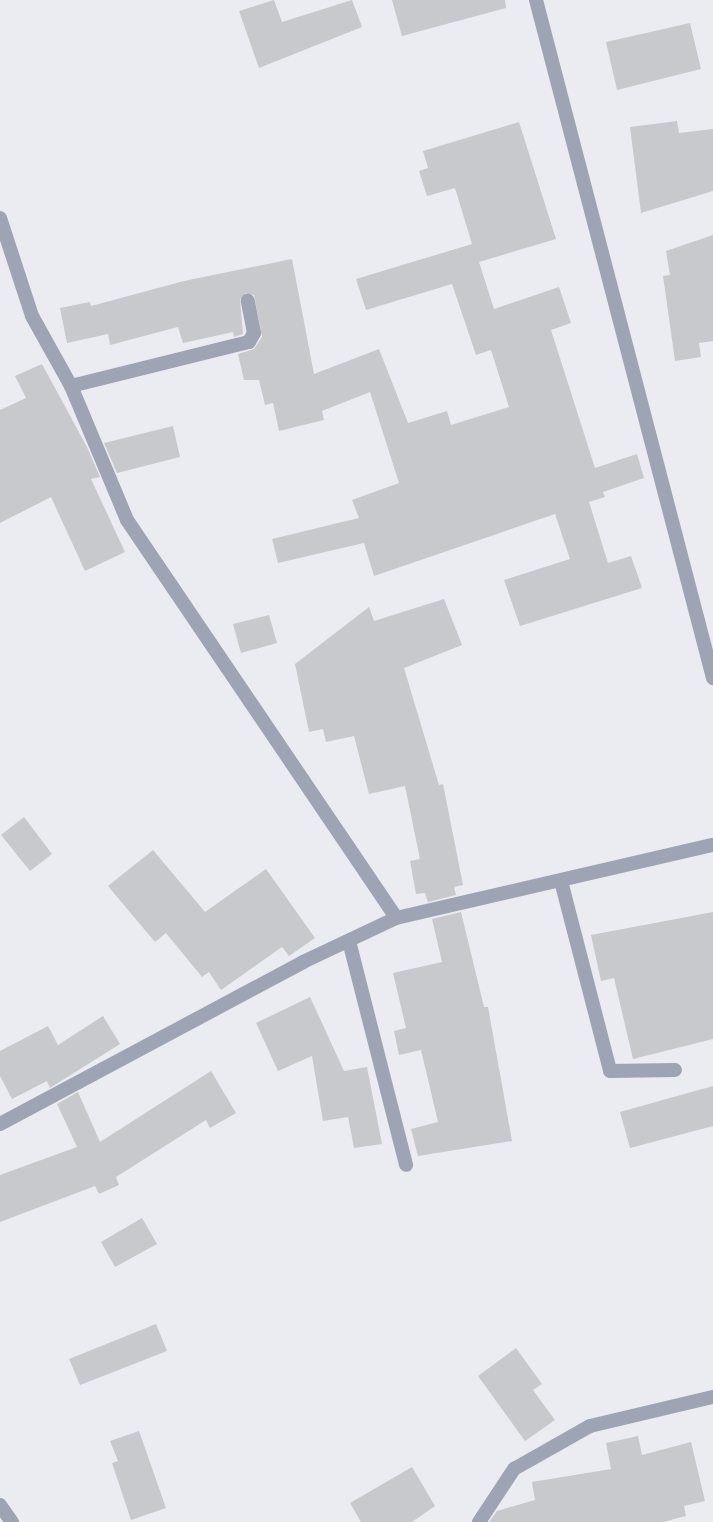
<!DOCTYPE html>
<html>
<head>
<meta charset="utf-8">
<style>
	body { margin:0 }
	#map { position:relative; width:713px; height:1522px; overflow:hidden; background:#eaecf1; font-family:Quicksand,sans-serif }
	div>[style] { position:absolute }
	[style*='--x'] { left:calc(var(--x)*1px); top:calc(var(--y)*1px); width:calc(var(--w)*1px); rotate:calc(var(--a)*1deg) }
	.building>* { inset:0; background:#c8c9cd }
	.minor>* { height:14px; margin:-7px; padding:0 7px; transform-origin:7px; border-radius:7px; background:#9fa4b5 }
	.tertiary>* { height:14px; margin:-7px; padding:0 7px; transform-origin:7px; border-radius:7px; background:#9fa4b5 }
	span { translate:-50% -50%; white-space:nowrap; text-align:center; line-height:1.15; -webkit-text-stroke:4px #eaecf1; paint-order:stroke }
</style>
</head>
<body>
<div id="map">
	<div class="building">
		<i style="clip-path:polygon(274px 0,282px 22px,352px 0,362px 27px,259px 68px,239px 11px)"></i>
		<i style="clip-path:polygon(392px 0,505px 0,506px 8px,402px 36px)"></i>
		<i style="clip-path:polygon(690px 23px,701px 69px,617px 90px,606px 42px)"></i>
		<i style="clip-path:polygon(677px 121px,679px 133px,713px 129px,713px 191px,641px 213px,630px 127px)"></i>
		<i style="clip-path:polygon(519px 122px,556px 239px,479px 262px,494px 309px,559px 287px,571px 323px,551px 330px,595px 468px,637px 454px,644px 478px,603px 492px,605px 497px,589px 502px,608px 563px,631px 556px,642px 588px,520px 626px,504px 580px,570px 559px,555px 514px,374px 576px,364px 543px,278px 563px,272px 539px,359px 518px,352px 500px,399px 483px,370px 392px,322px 411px,324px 420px,279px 431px,273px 403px,265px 405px,259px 380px,244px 380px,238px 354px,254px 349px,262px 337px,254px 295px,246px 293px,240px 299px,243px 334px,234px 337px,233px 332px,183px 343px,178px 327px,110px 345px,108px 334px,67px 343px,60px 308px,90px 302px,91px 306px,184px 281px,292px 259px,314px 374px,379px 349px,408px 423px,447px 411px,451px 425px,509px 407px,491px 350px,476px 355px,452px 284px,366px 310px,356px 279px,472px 244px,455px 188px,427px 196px,419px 171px,428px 168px,423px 151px)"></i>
		<i style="clip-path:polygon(713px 235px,713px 341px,699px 343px,701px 357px,675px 361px,663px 276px,670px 275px,666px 251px)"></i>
		<i style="clip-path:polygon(42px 364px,87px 447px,100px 477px,91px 479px,125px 552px,85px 571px,51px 497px,0 523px,0 410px,26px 398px,15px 376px)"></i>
		<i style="clip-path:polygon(173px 426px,180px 457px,117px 473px,104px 443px)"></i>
		<i style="clip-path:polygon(444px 599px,462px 645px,404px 668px,439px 785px,443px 784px,463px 885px,454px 887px,456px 895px,428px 902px,425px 893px,416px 894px,410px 861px,420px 859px,405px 786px,369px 794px,354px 736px,326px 742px,323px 729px,309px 732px,295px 664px,369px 607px,374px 621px)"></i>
		<i style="clip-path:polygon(269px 615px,277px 643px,241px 653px,233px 624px)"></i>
		<i style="clip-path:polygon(24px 817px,52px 854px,30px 871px,1px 835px)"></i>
		<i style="clip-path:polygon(153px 850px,205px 912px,266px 869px,315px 938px,289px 956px,282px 947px,221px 990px,209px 972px,202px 977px,166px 933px,155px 942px,108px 886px)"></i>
		<i style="clip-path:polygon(461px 912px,484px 1007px,488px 1007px,512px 1141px,418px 1156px,411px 1129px,438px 1122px,421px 1050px,399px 1055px,394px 1031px,406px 1028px,393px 973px,442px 962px,432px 919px)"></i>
		<i style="clip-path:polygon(713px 912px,713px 1039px,633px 1059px,614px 978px,601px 981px,591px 935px)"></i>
		<i style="clip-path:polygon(310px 997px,344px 1071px,367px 1067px,382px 1144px,354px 1148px,348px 1117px,323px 1121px,312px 1056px,278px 1071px,256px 1023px)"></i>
		<i style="clip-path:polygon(103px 1016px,120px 1044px,50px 1088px,47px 1081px,12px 1099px,0 1076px,0 1051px,48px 1026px,58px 1045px)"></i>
		<i style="clip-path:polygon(211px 1071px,236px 1113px,210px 1128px,206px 1120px,116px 1177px,119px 1185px,99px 1194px,95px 1186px,0 1222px,0 1175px,77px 1147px,57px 1104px,78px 1092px,100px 1142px)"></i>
		<i style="clip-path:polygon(713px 1086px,713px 1126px,630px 1148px,620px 1112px)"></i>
		<i style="clip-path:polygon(142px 1218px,157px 1244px,115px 1267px,101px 1242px)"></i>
		<i style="clip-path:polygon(156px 1324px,167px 1351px,80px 1385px,69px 1359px)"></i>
		<i style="clip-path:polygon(516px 1348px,542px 1384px,533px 1390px,555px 1420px,525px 1441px,478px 1376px)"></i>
		<i style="clip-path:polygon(139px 1431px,166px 1508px,131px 1520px,112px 1463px,118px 1461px,110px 1441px)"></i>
		<i style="clip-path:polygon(638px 1436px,642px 1455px,691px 1442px,705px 1501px,684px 1506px,686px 1516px,663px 1522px,489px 1522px,497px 1511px,535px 1500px,532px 1482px,611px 1469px,606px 1443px)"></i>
		<i style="clip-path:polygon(412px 1467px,435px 1506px,412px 1522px,361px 1522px,350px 1503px)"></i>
	</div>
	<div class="minor">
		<i style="--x:536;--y:0;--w:701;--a:75.37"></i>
		<i style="--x:0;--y:218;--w:103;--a:71.9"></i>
		<i style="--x:32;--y:316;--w:80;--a:60.9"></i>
		<i style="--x:71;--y:386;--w:145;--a:67.3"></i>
		<i style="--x:127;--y:520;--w:480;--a:55.9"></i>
		<i style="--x:71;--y:386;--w:183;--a:-13.9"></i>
		<i style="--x:249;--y:342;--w:10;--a:-61"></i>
		<i style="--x:254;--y:333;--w:33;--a:-101"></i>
		<i style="--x:561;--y:881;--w:196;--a:75.5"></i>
		<i style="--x:610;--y:1071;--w:65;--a:-0.9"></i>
		<i style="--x:349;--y:941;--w:231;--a:75.7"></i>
		<i style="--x:0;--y:1124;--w:344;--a:-28.1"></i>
		<i style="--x:303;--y:962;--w:103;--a:-25.3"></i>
		<i style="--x:396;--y:918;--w:325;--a:-13"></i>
		<i style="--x:479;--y:1522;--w:64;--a:-56.6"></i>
		<i style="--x:514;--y:1469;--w:87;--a:-29.5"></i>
		<i style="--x:590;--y:1426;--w:126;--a:-13.3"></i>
	</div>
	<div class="tertiary">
		<i style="--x:0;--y:1505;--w:21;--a:55"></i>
	</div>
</div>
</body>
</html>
